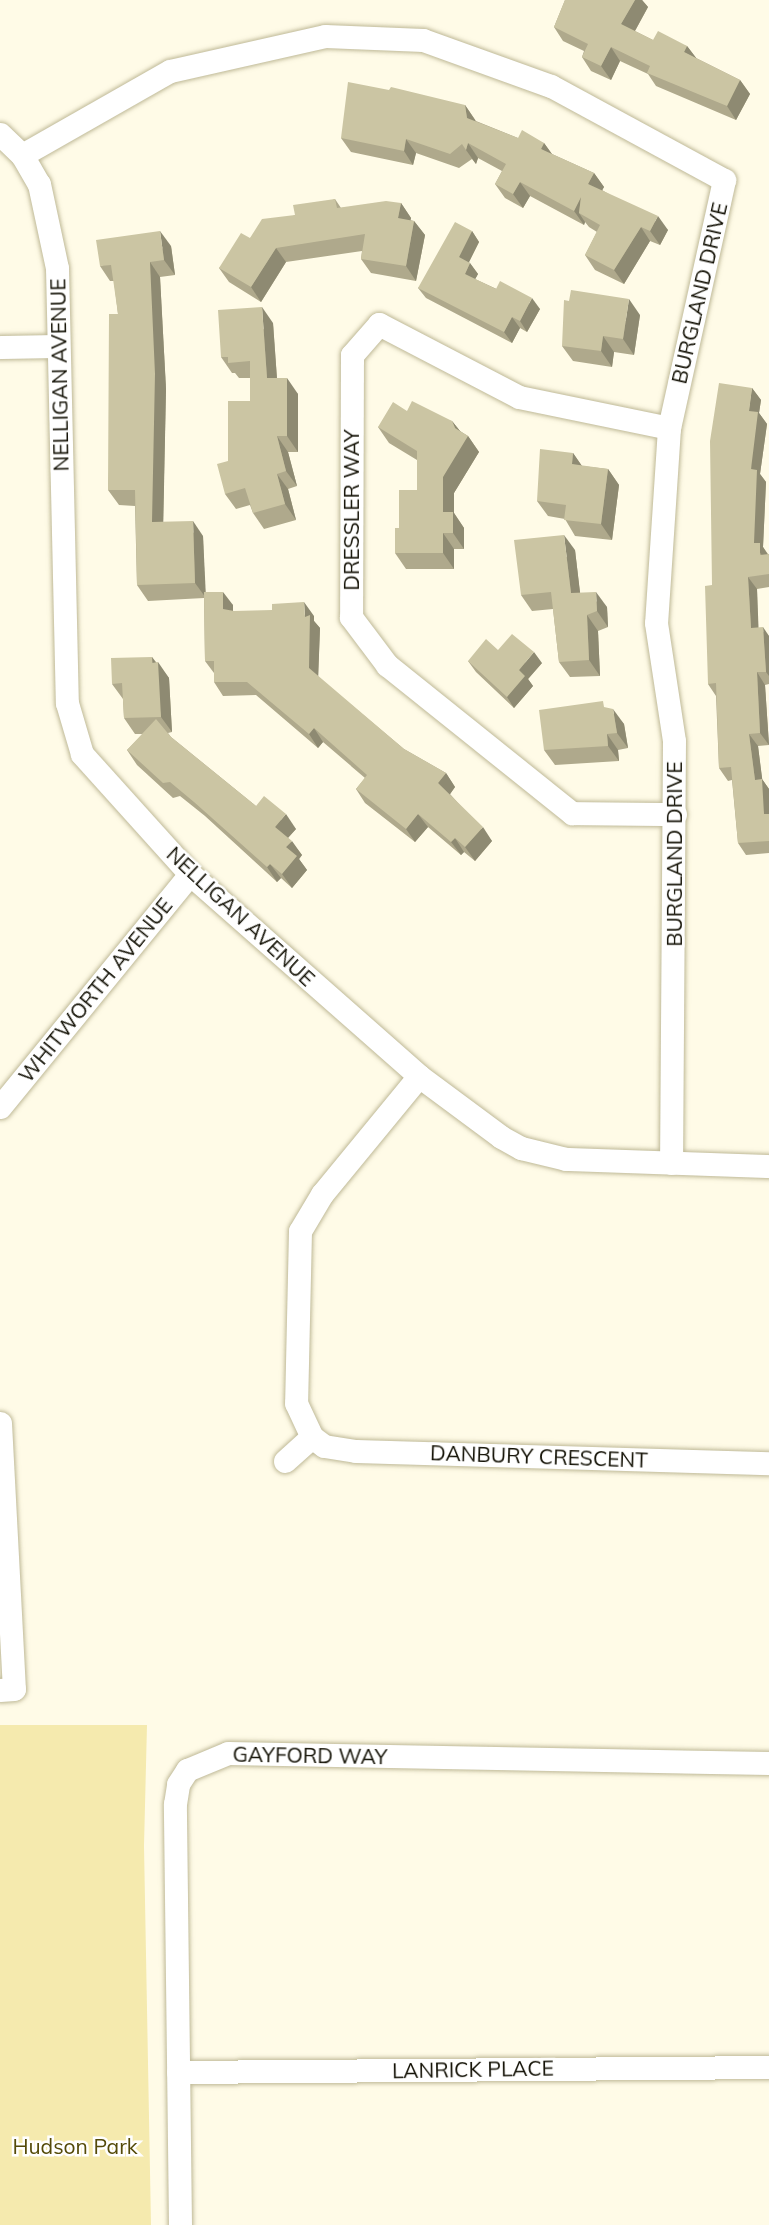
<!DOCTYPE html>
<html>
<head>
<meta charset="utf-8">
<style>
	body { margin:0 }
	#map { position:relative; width:769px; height:2225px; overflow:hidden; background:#fffbe7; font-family:Mulish,sans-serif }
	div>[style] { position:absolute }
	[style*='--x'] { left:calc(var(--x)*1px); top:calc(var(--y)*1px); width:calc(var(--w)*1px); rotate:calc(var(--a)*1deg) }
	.green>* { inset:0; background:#f5eaae }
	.roads { filter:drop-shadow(0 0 2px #bfb997) drop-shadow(0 0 2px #bfb997) }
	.minor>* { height:23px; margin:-11.5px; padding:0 11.5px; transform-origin:11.5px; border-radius:11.5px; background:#fff }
	.wall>* { inset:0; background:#afa98c }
	.shaded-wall>* { inset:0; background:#8e8a72 }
	.building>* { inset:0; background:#cbc5a3 }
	span { translate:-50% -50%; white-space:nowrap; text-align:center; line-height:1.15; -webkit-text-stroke:5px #fff; paint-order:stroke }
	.street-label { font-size:21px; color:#131105 }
	.park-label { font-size:21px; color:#544a09 }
</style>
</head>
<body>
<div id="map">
	<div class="green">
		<i style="clip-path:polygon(0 1725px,147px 1725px,144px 1846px,151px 2225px,0 2225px)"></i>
	</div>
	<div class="roads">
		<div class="minor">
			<i style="--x:0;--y:134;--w:30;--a:44"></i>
			<i style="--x:22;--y:155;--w:34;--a:60"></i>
			<i style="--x:39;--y:184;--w:86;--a:77.9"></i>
			<i style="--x:57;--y:268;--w:435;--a:88.7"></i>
			<i style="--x:67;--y:703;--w:53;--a:73.6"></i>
			<i style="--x:82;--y:754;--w:161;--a:48"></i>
			<i style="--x:190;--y:874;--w:305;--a:41.4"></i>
			<i style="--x:419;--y:1076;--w:102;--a:36.6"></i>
			<i style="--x:501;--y:1137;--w:23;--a:29"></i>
			<i style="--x:521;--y:1148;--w:46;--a:13.7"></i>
			<i style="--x:566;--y:1159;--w:203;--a:2"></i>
			<i style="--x:22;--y:155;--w:170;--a:-29.6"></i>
			<i style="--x:170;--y:71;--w:159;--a:-12.7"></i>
			<i style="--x:325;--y:36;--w:98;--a:2.3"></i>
			<i style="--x:423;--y:40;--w:136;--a:19.8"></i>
			<i style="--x:551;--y:86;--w:197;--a:28.5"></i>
			<i style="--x:724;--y:180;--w:254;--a:102.5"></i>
			<i style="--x:669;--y:428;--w:195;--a:93.8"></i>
			<i style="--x:656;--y:623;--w:119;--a:81.3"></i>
			<i style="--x:674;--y:741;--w:422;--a:90.4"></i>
			<i style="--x:0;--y:347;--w:58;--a:-1"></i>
			<i style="--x:669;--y:428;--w:153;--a:-168.3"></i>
			<i style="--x:519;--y:397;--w:158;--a:-152.5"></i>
			<i style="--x:379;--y:324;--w:41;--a:131.1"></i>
			<i style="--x:352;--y:355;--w:262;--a:90.2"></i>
			<i style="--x:351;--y:617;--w:60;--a:53.1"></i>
			<i style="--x:387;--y:665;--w:237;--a:38.7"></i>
			<i style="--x:572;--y:813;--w:103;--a:0.6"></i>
			<i style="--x:419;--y:1076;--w:153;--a:129.4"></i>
			<i style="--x:322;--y:1194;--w:43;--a:120.7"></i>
			<i style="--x:300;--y:1231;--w:172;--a:91.3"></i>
			<i style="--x:296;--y:1403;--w:38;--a:65"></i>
			<i style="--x:312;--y:1437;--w:15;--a:37"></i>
			<i style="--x:324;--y:1446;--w:32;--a:9"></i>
			<i style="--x:356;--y:1451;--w:413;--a:1.7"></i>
			<i style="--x:0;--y:1107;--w:301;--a:-50.8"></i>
			<i style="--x:0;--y:1423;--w:266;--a:87"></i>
			<i style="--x:14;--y:1689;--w:14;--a:176"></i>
			<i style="--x:285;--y:1461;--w:36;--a:-42"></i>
			<i style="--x:178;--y:2072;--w:591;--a:-0.48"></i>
			<i style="--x:180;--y:2225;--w:421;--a:-90.7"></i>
			<i style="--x:175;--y:1804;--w:20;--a:-81"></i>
			<i style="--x:178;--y:1784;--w:17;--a:-57"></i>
			<i style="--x:187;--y:1770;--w:44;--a:-22.5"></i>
			<i style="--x:228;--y:1753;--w:541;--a:1.06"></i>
		</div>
	</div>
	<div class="wall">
		<i style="clip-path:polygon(565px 0,642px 0,648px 7px,635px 31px,653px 40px,687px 46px,696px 58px,740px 80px,750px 94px,736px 120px,656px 86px,648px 74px,620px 61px,611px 80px,591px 71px,582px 57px,584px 51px,563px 41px,554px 27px)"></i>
		<i style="clip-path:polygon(465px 105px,476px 121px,518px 138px,544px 143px,552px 154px,594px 173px,604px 187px,602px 190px,668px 230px,660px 245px,650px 241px,624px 284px,595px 270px,585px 255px,597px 232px,589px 227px,585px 222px,584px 225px,530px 196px,523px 208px,505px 198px,495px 184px,502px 171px,478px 158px,476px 164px,472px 159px,459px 168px,416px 153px,413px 165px,351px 152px,341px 138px)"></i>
		<i style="clip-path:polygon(335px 199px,341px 208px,401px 203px,411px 218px,410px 220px,414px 221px,425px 235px,416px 281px,371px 273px,361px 259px,362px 251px,286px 262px,261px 302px,229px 282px,219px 268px,250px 238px,295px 215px)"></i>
		<i style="clip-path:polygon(472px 231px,479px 242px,469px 262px,478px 274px,475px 279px,540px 309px,527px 332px,520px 328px,512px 343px,426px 298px,418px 288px)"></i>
		<i style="clip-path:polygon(171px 246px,175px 275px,160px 277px,166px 389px,163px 522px,203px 536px,205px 592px,233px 605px,233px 611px,314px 616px,314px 621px,320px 628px,318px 677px,404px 749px,446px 773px,455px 787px,450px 794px,492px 841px,475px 861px,464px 852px,461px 855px,428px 827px,415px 842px,365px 803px,356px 789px,365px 778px,323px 742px,318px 748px,256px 695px,223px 696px,214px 682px,214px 673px,205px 661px,204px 598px,148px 601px,137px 585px,135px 506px,119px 505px,108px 490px,118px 314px,114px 281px,110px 281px,100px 266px)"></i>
		<i style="clip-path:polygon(640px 315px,634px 355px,614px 352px,612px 367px,573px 361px,562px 346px)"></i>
		<i style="clip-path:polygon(273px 323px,277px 378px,298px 394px,298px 452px,288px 452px,297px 486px,288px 489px,296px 520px,264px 529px,253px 513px,250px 505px,236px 509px,225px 494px,228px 461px,250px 401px,250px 378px,239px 378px,235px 373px,232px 373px,221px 357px)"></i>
		<i style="clip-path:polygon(752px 388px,761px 400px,759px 413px,767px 424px,760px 474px,766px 482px,763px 547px,768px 554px,769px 554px,769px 587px,757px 589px,758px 628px,769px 636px,769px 684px,765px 685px,769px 745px,758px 746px,762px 779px,769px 789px,769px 853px,746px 855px,738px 843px,732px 780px,728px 781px,719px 768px,716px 696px,708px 684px)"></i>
		<i style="clip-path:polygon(407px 411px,452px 421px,460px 431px,468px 436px,479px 452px,454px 493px,454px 513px,464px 528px,464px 549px,454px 549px,454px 569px,406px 569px,395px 553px,399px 528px,417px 490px,417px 460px,389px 443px,378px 427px)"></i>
		<i style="clip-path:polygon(573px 453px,582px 466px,608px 469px,619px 485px,612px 540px,575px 536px,565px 519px,548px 516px,537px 501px)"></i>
		<i style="clip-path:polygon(575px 550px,580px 593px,607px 607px,608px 627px,598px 631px,600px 676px,570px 677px,559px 662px,553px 609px,532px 611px,521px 595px)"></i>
		<i style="clip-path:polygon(152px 657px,169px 678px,172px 732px,168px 733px,171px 737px,256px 806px,296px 829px,288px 838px,302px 855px,299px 859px,307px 870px,292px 888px,281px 878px,277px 882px,205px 816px,180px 796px,173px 798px,137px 765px,127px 750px,143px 734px,135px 734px,124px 718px,123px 699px,112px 684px)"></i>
		<i style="clip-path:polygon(468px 661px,542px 663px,528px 679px,533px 686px,514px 708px,476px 672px)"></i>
		<i style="clip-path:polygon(607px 708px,624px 724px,628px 748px,618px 750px,619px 761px,555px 765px,544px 750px)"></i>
	</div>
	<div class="shaded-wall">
		<i style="clip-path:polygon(635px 0,642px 0,648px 7px,631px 38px,621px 24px)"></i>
		<i style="clip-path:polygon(687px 46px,697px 59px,684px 52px)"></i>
		<i style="clip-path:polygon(611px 47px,620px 61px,611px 80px,601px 66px)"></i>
		<i style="clip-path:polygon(740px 80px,750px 94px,736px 120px,727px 106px)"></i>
		<i style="clip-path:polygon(465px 105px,475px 120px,477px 132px,467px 118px)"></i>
		<i style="clip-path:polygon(406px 139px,416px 153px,413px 165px,404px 151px)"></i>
		<i style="clip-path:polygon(468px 143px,478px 158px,476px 164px,466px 150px)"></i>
		<i style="clip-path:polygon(544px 143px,554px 157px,541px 149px)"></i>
		<i style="clip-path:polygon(594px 173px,604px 187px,598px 198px,588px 184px)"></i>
		<i style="clip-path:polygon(520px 182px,530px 196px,523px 208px,513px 194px)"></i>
		<i style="clip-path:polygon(581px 197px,579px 213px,585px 222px,584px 225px,574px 211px)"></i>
		<i style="clip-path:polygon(401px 203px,411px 218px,408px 233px,398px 218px)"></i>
		<i style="clip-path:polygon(658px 216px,668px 230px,660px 245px,650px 231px)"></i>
		<i style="clip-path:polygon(414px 221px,425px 235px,416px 281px,406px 266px)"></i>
		<i style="clip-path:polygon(641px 227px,650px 241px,624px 284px,614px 270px)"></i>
		<i style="clip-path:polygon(160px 231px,171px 246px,175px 275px,164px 260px)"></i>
		<i style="clip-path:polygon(472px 231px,479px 242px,466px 268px,459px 257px)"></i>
		<i style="clip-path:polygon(276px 248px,286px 262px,261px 302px,251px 287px)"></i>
		<i style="clip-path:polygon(150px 262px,160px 277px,166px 389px,163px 537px,152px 522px)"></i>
		<i style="clip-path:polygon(470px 263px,478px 274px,472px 285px,465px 274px)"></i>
		<i style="clip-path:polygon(532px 298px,540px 309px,527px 332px,520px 321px)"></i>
		<i style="clip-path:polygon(629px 299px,640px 315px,634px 355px,623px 339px)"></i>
		<i style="clip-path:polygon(262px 307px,273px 323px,278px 394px,267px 378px)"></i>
		<i style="clip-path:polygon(512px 317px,520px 328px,512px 343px,504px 332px)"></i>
		<i style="clip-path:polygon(603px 336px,614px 352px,612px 367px,601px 351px)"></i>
		<i style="clip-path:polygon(287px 378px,298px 394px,298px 452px,287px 436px)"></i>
		<i style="clip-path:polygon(752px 388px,761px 400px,759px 413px,767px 424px,760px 474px,766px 482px,763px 547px,768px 555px,769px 567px,754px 543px,749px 411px)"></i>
		<i style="clip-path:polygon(452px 421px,464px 436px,468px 436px,479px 452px,454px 493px,454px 513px,464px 528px,464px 549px,453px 533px,443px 512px,443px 477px,455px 428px)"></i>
		<i style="clip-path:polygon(277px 436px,288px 452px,297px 486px,286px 471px)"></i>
		<i style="clip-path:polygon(573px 453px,584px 469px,572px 464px)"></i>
		<i style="clip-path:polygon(608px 469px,619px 485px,612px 540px,601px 524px)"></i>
		<i style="clip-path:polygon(277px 474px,288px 489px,296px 520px,285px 504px)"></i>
		<i style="clip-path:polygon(193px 521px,203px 536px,206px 598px,195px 583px)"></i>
		<i style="clip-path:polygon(443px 533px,454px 549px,454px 569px,443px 553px)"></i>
		<i style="clip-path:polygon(564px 535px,575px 550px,582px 609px,571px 593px)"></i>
		<i style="clip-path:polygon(748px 577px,757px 589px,759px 640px,751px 628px)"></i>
		<i style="clip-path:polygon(223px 592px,233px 605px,233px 623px,223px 609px)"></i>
		<i style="clip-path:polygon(596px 592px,607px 607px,608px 627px,597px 611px)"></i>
		<i style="clip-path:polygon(304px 602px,314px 616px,314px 621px,320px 628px,318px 682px,309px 668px)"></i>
		<i style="clip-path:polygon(587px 615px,598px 631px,600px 676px,589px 660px)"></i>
		<i style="clip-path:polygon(763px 627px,769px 636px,769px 676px,766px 672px)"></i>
		<i style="clip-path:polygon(534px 652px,542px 663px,528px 679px,533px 686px,514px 708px,507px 697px,519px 670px)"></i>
		<i style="clip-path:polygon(152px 657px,158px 666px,158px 662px,169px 678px,172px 732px,161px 717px)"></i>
		<i style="clip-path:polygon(757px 672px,765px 685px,769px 745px,760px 733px)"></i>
		<i style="clip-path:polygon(613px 709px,624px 724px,628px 748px,617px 733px)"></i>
		<i style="clip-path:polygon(314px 728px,323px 742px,318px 748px,309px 734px)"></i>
		<i style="clip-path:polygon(607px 734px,618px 750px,619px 761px,608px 746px)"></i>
		<i style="clip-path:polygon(749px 734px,758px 746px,763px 785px,762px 779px,769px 789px,769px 821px,764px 814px,755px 780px)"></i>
		<i style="clip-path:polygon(446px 773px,455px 787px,448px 797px,438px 783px)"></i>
		<i style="clip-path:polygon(286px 814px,296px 829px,285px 841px,275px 827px)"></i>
		<i style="clip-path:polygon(418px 814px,428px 827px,415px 842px,406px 829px)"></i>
		<i style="clip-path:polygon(483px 827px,492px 841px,475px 861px,465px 847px)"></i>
		<i style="clip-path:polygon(455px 838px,464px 852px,461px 855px,451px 842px)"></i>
		<i style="clip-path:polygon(292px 841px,302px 855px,299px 859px,307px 870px,292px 888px,282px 874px,286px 847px)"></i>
		<i style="clip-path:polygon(270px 864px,281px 878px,277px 882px,267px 867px)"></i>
	</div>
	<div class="building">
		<i style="clip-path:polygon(565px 0,635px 0,621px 24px,653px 40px,658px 31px,687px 46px,684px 52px,740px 80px,727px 106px,647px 73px,650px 66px,611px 47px,601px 66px,582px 57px,588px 44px,554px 27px)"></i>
		<i style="clip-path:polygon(348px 82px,389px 90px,391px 87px,465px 105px,467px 118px,518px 138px,522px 130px,544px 143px,541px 149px,594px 173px,588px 184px,658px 216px,650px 231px,641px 227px,614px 270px,585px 255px,600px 225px,579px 213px,581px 197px,574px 211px,520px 182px,513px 194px,495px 184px,506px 164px,468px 143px,466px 150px,462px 144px,450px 154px,406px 139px,404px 151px,341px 138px)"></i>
		<i style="clip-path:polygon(335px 199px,337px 208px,386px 201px,401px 203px,398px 218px,414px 221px,406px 266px,361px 259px,365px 234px,276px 248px,251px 287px,219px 268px,241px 233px,250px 238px,262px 219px,295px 215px,293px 205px)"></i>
		<i style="clip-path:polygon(455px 222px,472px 231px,459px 257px,470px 263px,465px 274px,496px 289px,500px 281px,532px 298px,520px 321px,512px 317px,504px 332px,418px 288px)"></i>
		<i style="clip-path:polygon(160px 231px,164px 260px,150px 262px,155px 374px,152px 522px,193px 521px,195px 583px,137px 585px,135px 490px,108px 490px,109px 314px,118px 314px,111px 265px,100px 266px,96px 240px)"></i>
		<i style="clip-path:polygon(571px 290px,629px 299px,623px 339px,603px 336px,601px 351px,562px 346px,564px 300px,569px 301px)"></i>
		<i style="clip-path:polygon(262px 307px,267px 378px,287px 378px,287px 436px,277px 436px,286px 471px,277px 474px,285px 504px,253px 513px,245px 488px,225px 494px,217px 464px,228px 461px,228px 401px,250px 401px,250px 361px,228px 363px,228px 357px,221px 357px,218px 310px)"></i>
		<i style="clip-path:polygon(719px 383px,752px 388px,749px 411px,758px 412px,751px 469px,757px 470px,754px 543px,760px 543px,760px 555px,769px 554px,769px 574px,748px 577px,751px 628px,763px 627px,766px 672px,757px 672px,760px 733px,749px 734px,755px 780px,762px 779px,764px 814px,769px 814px,769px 841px,738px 843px,731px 767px,719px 768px,716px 683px,708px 684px,705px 586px,712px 585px,710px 441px)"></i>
		<i style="clip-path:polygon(412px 401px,452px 421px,455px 428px,468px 436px,443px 477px,443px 512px,453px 512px,453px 533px,443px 533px,443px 553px,395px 553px,395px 528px,399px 528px,399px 490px,417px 490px,417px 451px,378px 427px,393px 402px,407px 411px)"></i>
		<i style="clip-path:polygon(540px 449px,573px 453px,572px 464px,608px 469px,601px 524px,564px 520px,566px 505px,537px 501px)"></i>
		<i style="clip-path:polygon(564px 535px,571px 593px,596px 592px,597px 611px,587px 615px,589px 660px,559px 662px,551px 592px,521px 595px,514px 540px)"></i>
		<i style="clip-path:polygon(204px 592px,223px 592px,223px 609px,234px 611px,272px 610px,272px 604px,304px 602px,305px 617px,310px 615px,309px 668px,404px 749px,446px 773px,438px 783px,483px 827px,465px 847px,455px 838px,451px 842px,418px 814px,406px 829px,356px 789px,367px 775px,314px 728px,309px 734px,247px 682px,214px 682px,214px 661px,205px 661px)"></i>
		<i style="clip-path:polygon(512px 634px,534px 652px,519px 670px,525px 676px,507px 697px,468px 661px,486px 639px,498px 650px)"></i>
		<i style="clip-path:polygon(152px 657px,152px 663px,158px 662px,161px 717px,124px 718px,122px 683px,112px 684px,111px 658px)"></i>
		<i style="clip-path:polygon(603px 701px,604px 707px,613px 709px,617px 733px,607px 734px,608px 746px,544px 750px,539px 710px)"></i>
		<i style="clip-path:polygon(156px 719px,171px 737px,256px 806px,264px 796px,286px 814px,275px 827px,292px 841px,286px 847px,297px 856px,282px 874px,270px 864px,267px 867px,194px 802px,170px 782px,163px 783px,127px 750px)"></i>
	</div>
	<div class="street-label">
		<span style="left:699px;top:293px;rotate:-77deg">BURGLAND DRIVE</span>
		<span style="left:59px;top:375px;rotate:-91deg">NELLIGAN AVENUE</span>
		<span style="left:351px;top:510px;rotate:-90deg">DRESSLER WAY</span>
		<span style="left:674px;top:854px;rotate:-90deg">BURGLAND DRIVE</span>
		<span style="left:241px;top:916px;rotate:43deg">NELLIGAN AVENUE</span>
		<span style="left:95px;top:990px;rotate:-51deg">WHITWORTH AVENUE</span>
		<span style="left:539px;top:1456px;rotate:2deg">DANBURY CRESCENT</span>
		<span style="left:310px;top:1755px;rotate:1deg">GAYFORD WAY</span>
		<span style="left:473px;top:2069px;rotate:-1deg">LANRICK PLACE</span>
	</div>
	<div class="park-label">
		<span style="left:75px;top:2146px">Hudson Park</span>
	</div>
</div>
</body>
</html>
